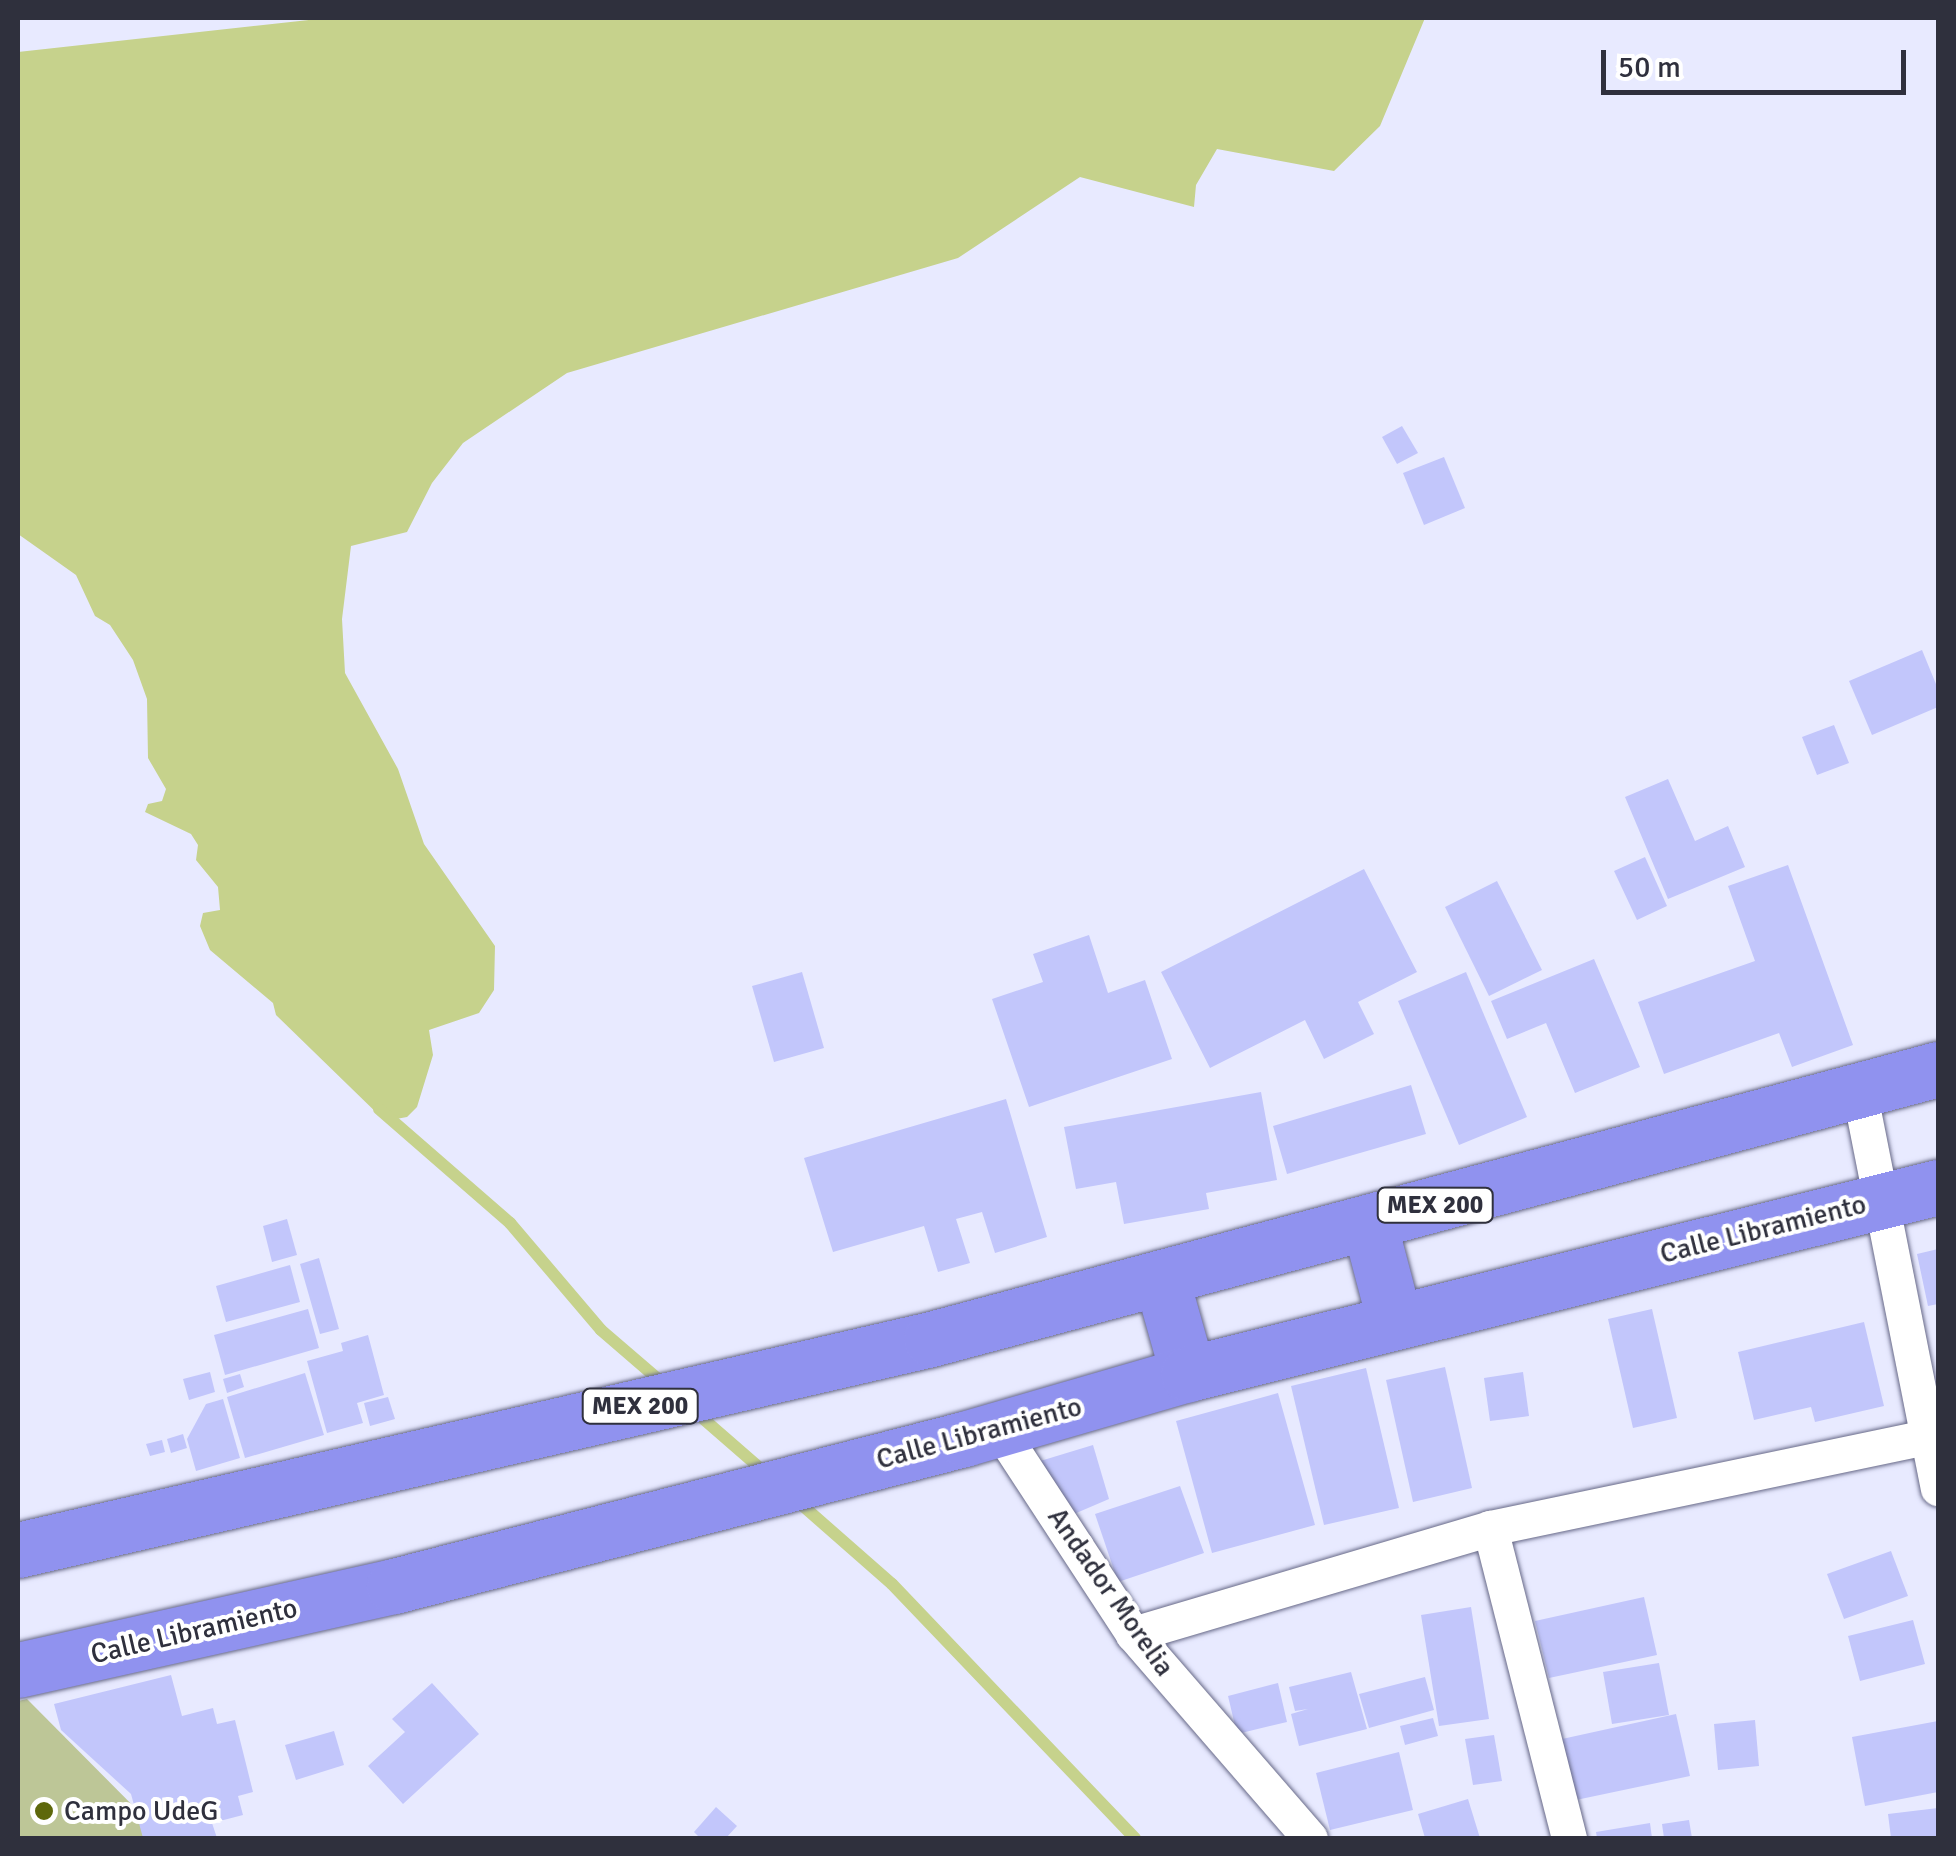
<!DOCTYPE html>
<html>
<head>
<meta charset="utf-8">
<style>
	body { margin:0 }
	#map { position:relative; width:1956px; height:1856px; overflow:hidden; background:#e8eaff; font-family:Signika,sans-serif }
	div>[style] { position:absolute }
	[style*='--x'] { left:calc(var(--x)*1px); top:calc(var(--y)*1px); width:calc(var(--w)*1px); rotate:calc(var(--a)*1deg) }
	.green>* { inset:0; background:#bdc697 }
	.water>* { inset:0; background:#c6d28c }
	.stream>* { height:12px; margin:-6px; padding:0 6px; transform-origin:6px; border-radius:6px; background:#c6d28c }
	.building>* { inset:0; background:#c2c6fb }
	.roads { filter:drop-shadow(0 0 2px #676988) drop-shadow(0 0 2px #676988) }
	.street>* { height:35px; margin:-17.5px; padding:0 17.5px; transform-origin:17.5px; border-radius:17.5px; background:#fff }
	.highway>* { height:55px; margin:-27.5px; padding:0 27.5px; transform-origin:27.5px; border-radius:27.5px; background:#9092ef }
	.dots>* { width:28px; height:28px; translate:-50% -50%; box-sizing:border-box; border:5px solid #fff; border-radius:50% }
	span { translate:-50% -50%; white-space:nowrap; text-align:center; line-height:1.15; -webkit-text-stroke:8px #fff; paint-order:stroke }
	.shield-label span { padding:2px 8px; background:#fff; border:2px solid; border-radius:8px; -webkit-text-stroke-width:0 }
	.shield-label { font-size:25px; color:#2f303d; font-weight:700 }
	.street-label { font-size:28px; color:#2f303d }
	.poi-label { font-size:28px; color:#2f303d }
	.left { translate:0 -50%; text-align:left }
	.frame { position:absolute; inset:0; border:20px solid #2f303d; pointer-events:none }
	.scale { position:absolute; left:1601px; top:50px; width:305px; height:45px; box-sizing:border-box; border:5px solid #2f303d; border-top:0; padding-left:12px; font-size:30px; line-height:35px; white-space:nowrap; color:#2f303d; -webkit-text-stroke:8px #fff; paint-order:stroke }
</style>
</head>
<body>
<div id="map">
	<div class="green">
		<i style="clip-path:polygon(27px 1699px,165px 1838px,18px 1838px,18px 1701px)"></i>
	</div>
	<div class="water">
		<i style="clip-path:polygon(327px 18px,1425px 18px,1380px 126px,1334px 171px,1217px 149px,1196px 185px,1194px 207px,1080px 177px,958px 258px,567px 373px,463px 443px,432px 483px,407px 532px,351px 546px,342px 619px,345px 673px,398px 769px,424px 844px,495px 946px,494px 990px,479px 1013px,429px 1030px,433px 1055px,417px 1107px,407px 1117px,385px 1121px,276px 1015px,273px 1003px,210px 950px,200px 926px,203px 913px,220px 910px,218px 887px,196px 860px,198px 845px,191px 834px,145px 812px,148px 804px,162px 801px,166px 789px,148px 758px,147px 699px,133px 660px,110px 625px,95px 616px,76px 575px,18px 534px,18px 52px)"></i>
	</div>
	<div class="stream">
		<i style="--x:379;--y:1109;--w:174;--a:41"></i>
		<i style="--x:510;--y:1223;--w:140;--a:49.6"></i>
		<i style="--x:601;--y:1330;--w:86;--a:40.7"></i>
		<i style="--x:692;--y:1409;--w:101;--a:41"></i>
		<i style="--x:794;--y:1498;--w:130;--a:41.3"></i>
		<i style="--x:892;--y:1584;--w:352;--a:46.3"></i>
	</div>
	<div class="building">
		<i style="clip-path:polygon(1402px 426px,1418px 453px,1397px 464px,1382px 437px)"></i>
		<i style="clip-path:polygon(1444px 457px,1465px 508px,1424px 525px,1403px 473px)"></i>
		<i style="clip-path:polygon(1922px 650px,1938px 689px,1938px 707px,1872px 735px,1849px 681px)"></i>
		<i style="clip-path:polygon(1834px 725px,1849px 763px,1817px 775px,1802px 737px)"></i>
		<i style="clip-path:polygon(1668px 779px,1695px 841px,1728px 826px,1745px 867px,1668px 899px,1625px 797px)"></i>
		<i style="clip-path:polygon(1645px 857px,1667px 906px,1637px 920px,1614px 871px)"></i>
		<i style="clip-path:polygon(1788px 865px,1853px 1045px,1792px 1067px,1779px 1033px,1664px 1074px,1638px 1002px,1755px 961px,1728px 886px)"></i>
		<i style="clip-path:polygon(1364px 869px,1417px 972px,1358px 1002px,1374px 1034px,1324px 1059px,1305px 1020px,1210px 1068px,1161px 972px)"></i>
		<i style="clip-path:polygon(1497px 881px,1542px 970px,1489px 996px,1445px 907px)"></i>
		<i style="clip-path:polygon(1089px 935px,1108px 993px,1145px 980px,1172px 1059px,1029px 1107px,992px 999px,1043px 982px,1033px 954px)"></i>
		<i style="clip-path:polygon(1594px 959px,1640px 1067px,1575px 1093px,1546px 1023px,1507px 1039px,1491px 1001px)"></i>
		<i style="clip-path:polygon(802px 972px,824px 1048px,774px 1062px,752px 986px)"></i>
		<i style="clip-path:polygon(1466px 972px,1527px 1117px,1459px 1145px,1398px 1001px)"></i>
		<i style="clip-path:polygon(1411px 1085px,1426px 1134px,1287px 1174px,1273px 1126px)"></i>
		<i style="clip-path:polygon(1261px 1092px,1277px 1180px,1206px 1193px,1209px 1209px,1124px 1224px,1116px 1182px,1076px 1189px,1064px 1127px)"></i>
		<i style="clip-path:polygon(1006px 1099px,1047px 1237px,995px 1253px,982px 1212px,956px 1219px,970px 1263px,938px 1272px,924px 1226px,833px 1252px,804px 1158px)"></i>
		<i style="clip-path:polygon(287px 1219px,297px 1255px,272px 1262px,263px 1226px)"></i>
		<i style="clip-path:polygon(1938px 1249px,1938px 1304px,1928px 1306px,1917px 1254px)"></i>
		<i style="clip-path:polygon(319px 1258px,339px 1329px,320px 1334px,300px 1264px)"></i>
		<i style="clip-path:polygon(290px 1265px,300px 1302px,226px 1322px,216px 1286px)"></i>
		<i style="clip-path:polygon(308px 1309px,319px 1348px,225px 1375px,214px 1335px)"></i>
		<i style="clip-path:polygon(1652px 1309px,1677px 1418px,1633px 1428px,1608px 1319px)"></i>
		<i style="clip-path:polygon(1864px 1322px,1884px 1406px,1815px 1422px,1811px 1407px,1754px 1420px,1738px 1352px)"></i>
		<i style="clip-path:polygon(368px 1335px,384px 1395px,357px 1403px,363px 1423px,327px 1433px,307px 1361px,343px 1351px,341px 1343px)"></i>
		<i style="clip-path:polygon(1445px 1367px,1472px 1488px,1413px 1502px,1386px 1380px)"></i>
		<i style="clip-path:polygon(1366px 1368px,1399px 1508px,1324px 1525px,1291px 1386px)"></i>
		<i style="clip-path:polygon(210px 1372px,215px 1392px,189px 1400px,183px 1379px)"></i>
		<i style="clip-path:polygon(1523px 1372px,1529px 1416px,1490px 1421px,1484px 1378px)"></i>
		<i style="clip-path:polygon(305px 1373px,324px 1435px,245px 1458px,227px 1397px)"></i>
		<i style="clip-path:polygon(240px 1374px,244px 1387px,227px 1393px,223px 1379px)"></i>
		<i style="clip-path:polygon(1278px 1393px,1315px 1525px,1212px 1553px,1176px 1421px)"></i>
		<i style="clip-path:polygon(388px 1397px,395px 1419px,370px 1426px,364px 1403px)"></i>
		<i style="clip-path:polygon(223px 1399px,240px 1458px,196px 1471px,187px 1439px,206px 1404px)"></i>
		<i style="clip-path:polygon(183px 1434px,187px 1448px,171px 1453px,167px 1439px)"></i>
		<i style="clip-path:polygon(162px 1440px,165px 1452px,150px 1456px,146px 1444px)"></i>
		<i style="clip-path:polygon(1093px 1445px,1109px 1499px,1074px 1514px,1037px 1462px)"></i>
		<i style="clip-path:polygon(1180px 1486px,1204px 1553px,1118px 1582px,1095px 1514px)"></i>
		<i style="clip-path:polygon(1891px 1551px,1908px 1596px,1844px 1619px,1827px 1574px)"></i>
		<i style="clip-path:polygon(1644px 1597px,1657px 1655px,1549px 1678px,1535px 1621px)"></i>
		<i style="clip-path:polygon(1471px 1607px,1489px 1719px,1439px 1726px,1421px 1615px)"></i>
		<i style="clip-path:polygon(1913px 1620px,1925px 1664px,1860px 1681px,1848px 1636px)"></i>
		<i style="clip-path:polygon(1659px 1663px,1669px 1715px,1612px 1724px,1603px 1672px)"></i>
		<i style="clip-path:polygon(1351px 1672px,1367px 1729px,1299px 1746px,1291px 1714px,1308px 1709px,1295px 1711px,1289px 1687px)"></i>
		<i style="clip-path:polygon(171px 1675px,182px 1716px,213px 1708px,217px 1724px,235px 1720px,253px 1792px,238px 1796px,243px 1815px,212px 1823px,217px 1838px,143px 1838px,131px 1794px,61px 1730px,54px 1704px)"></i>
		<i style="clip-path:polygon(1425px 1677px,1434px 1710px,1369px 1728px,1359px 1694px)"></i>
		<i style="clip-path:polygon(432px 1683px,479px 1734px,403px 1804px,368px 1766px,405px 1732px,392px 1719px)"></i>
		<i style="clip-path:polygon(1278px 1683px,1287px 1722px,1237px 1734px,1228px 1696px)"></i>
		<i style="clip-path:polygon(1676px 1714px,1690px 1776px,1576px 1800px,1562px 1739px)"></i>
		<i style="clip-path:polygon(1433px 1718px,1438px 1736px,1405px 1745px,1400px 1726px)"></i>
		<i style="clip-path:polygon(1755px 1720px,1759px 1766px,1718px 1770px,1714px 1724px)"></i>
		<i style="clip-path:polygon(1938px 1721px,1938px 1792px,1865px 1806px,1852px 1737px)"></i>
		<i style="clip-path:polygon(334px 1731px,344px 1765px,296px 1780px,285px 1745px)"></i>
		<i style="clip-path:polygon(1494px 1735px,1502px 1781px,1473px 1785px,1465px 1739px)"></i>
		<i style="clip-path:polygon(1399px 1752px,1413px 1810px,1330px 1830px,1316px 1773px)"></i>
		<i style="clip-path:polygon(1468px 1799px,1480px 1838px,1425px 1838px,1418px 1814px)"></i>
		<i style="clip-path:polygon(716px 1807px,737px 1826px,726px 1838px,700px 1838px,694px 1832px)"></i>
		<i style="clip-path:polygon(1938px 1808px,1938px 1838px,1891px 1838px,1888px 1814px)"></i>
		<i style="clip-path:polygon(1689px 1820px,1692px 1838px,1664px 1838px,1662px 1824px)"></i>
		<i style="clip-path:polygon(1650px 1823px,1652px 1838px,1597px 1838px,1596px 1832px)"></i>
	</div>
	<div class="roads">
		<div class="street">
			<i style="--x:1859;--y:1090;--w:406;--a:78.8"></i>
			<i style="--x:999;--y:1429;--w:245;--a:56.8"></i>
			<i style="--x:1133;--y:1634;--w:270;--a:49.1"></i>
			<i style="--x:1490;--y:1528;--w:320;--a:75.7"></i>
			<i style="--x:1133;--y:1634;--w:372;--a:-16.5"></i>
			<i style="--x:1490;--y:1528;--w:458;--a:-11.8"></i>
		</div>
		<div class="highway">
			<i style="--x:1369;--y:1223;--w:102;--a:75.3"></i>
			<i style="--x:1161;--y:1278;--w:100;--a:74.3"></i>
			<i style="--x:18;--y:1550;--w:937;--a:-13.01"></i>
			<i style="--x:931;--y:1339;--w:1043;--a:-15.01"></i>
			<i style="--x:18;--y:1670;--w:385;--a:-12.6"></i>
			<i style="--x:394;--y:1586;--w:589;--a:-14.46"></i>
			<i style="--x:964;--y:1439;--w:233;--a:-16.2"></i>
			<i style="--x:1188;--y:1374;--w:773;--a:-14"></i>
		</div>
	</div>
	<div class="dots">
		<i style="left:44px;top:1811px;background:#5e680c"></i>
	</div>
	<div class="shield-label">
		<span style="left:1435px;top:1205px">MEX 200</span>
		<span style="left:640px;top:1406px">MEX 200</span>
	</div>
	<div class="street-label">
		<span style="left:1763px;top:1229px;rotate:-14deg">Calle Libramiento</span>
		<span style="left:979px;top:1433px;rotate:-15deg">Calle Libramiento</span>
		<span style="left:1111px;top:1592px;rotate:55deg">Andador Morelia</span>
		<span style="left:194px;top:1631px;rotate:-13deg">Calle Libramiento</span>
	</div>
	<div class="poi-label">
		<span class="left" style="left:64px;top:1811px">Campo UdeG</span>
	</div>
	<div class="frame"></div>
	<div class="scale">50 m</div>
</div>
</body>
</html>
